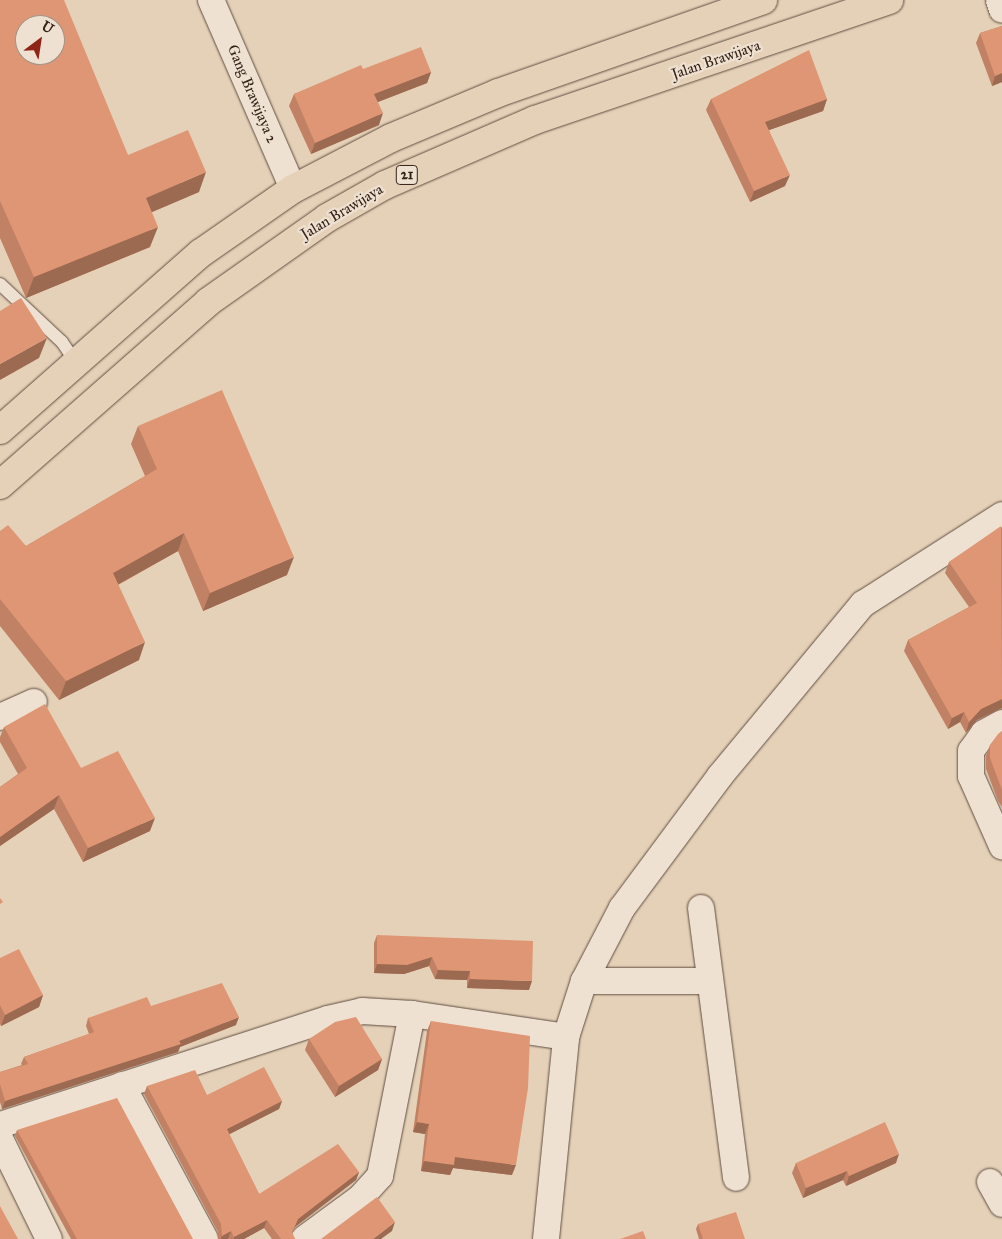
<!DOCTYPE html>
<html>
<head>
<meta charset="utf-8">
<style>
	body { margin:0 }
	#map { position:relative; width:1002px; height:1239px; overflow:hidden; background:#e5d1b8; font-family:"IM FELL Great Primer",serif }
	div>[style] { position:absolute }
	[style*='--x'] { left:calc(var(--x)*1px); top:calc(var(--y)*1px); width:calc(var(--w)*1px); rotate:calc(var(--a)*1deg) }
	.roads { filter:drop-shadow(0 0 1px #604d40) drop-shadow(0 0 1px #604d40) }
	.service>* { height:12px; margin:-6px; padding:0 6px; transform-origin:6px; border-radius:6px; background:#eee1d1 }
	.minor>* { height:26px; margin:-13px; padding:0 13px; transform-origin:13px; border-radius:13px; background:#eee1d1 }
	.trunk>* { height:28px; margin:-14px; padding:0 14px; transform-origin:14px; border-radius:14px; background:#e5d1b8 }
	.wall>* { inset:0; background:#c08164 }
	.shaded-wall>* { inset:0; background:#9c6951 }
	.building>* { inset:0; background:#df9674 }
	span { translate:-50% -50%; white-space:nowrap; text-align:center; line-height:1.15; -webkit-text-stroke:4.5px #eee1d1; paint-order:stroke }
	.shield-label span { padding:1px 4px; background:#eee1d1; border:1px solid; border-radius:4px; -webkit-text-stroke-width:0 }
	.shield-label { font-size:14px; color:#342118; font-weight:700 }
	.street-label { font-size:15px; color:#342118 }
	.north { position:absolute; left:15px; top:15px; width:50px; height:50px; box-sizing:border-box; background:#eee1d1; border:1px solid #a49487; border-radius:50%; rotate:31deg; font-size:14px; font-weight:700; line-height:20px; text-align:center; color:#342118 }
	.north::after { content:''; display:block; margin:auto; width:18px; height:22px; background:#8f2418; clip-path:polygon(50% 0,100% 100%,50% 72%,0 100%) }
</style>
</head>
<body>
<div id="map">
	<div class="roads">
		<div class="service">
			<i style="--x:0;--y:284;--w:85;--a:43.1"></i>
			<i style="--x:62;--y:342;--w:25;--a:56"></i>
		</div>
		<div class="minor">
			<i style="--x:211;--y:0;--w:206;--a:66.5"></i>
			<i style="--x:999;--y:0;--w:10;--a:73"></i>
			<i style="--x:0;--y:717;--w:37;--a:-24"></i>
			<i style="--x:1002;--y:723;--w:21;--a:151"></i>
			<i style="--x:984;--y:733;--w:22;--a:126"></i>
			<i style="--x:971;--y:751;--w:25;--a:90"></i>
			<i style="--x:971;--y:776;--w:77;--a:66.1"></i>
			<i style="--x:701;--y:908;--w:272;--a:82.6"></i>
			<i style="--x:584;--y:981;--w:124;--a:0"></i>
			<i style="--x:412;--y:1014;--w:156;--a:8.5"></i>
			<i style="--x:122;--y:1085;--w:175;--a:61.7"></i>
			<i style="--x:0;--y:1125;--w:345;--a:-17.9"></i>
			<i style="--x:328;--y:1019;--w:35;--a:-13"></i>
			<i style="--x:362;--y:1011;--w:50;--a:3.4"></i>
			<i style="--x:412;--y:1014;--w:165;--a:101.2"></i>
			<i style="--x:380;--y:1176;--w:30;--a:132"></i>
			<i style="--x:360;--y:1198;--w:69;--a:143.8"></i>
			<i style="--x:0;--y:1139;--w:111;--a:63.9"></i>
			<i style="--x:990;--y:1182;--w:25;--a:61"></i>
			<i style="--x:546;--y:1239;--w:203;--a:-84.3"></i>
			<i style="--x:566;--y:1037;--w:59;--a:-72.2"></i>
			<i style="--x:584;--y:981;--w:82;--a:-62.5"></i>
			<i style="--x:622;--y:908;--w:164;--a:-53.4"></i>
			<i style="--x:720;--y:776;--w:224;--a:-50.3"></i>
			<i style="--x:863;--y:604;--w:165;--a:-32.6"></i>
		</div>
		<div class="trunk">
			<i style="--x:0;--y:430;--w:268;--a:-41.4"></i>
			<i style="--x:201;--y:253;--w:112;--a:-34.8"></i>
			<i style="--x:293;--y:189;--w:110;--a:-27.5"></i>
			<i style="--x:391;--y:138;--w:116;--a:-22.8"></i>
			<i style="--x:498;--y:93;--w:281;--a:-19.3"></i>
			<i style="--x:0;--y:485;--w:277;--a:-41.3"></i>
			<i style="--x:208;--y:302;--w:146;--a:-35.2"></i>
			<i style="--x:327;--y:218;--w:67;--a:-29.6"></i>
			<i style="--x:385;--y:185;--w:163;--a:-23.4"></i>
			<i style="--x:535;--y:120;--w:374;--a:-18.7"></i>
		</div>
	</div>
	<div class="wall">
		<i style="clip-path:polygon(0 0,128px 155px,199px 192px,152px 212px,150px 247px,26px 298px,0 238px)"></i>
		<i style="clip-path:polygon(1002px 26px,1002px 82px,992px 86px,976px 43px,980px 33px)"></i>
		<i style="clip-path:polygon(363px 69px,431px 72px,427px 83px,378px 102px,379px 125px,311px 154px,289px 106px,294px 94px)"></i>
		<i style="clip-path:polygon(711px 99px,827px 99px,823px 111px,769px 130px,785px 186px,750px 202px,706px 110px)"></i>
		<i style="clip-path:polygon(138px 426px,287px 575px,203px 611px,178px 551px,118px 585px,139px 660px,59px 700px,0 626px,0 531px,26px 546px,145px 476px,131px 444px)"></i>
		<i style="clip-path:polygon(1002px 527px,1002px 708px,977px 720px,966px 733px,960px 722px,948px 729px,904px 651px,908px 640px,969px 607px,945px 573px,949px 562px)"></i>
		<i style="clip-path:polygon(4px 727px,81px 768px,150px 831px,83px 862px,54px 809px,0 846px,0 787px,18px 774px,0 742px,0 737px)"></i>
		<i style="clip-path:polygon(1002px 731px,1002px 807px,998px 801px,986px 769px,986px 756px,990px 745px)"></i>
		<i style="clip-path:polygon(377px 935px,529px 990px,467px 988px,467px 980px,435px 979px,429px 966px,404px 974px,374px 973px,374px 943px)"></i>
		<i style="clip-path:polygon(0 958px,43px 995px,39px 1007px,1px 1026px,0 1024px)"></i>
		<i style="clip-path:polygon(151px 1006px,236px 1025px,180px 1047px,178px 1052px,2px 1109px,0 1102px,0 1072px,22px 1065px,21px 1064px,24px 1057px,89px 1034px,86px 1026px,88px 1018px)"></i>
		<i style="clip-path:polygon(431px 1021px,512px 1175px,453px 1168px,450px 1175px,421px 1171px,425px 1134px,413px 1132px,427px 1031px)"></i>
		<i style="clip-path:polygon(309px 1039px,382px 1059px,378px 1070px,335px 1097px,305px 1050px)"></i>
		<i style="clip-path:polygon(147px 1086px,207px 1095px,282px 1101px,279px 1109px,229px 1134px,259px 1194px,359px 1172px,356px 1180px,295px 1227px,292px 1233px,295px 1239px,272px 1239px,264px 1228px,244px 1239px,218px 1239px,218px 1232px,144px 1094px)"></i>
		<i style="clip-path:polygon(17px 1130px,193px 1239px,71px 1239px,15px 1136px)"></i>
		<i style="clip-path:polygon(796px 1163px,896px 1163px,846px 1186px,843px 1180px,803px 1198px,792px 1173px)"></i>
		<i style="clip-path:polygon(698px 1224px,745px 1239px,699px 1239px,696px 1229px)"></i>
	</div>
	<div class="shaded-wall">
		<i style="clip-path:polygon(431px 72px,427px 83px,370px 105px,374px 94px)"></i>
		<i style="clip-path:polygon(1002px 73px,1002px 82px,992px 86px,995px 76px)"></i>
		<i style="clip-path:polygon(827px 99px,823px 111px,761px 133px,765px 122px)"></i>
		<i style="clip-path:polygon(383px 113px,379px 125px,311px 154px,315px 143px)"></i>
		<i style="clip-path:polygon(206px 172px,199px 192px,138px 218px,146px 198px)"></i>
		<i style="clip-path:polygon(790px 175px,785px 186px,750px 202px,754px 191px)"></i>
		<i style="clip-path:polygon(158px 227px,150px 247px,26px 298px,34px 277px)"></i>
		<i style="clip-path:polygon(47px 338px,39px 358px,0 380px,0 364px)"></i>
		<i style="clip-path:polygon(184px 533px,178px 551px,106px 591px,113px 573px)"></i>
		<i style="clip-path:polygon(294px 557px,287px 575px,203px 611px,210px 593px)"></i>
		<i style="clip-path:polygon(145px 642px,139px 660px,59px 700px,66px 681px)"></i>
		<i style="clip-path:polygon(1002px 699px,1002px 708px,977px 720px,966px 733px,969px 722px,981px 709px)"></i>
		<i style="clip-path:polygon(964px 712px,960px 722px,948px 729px,952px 718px)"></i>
		<i style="clip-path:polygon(59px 795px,54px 809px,0 846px,0 837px)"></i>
		<i style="clip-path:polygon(155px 818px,150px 831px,83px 862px,88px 848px)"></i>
		<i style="clip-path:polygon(432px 957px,429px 966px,404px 974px,374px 973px,377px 964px)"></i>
		<i style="clip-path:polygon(438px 970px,470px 971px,467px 980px,435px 979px)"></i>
		<i style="clip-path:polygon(470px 979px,532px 981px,529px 990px,467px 988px)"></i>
		<i style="clip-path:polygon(43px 995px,39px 1007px,1px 1026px,5px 1015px)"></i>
		<i style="clip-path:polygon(239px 1017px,236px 1025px,180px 1047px,178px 1052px,2px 1109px,5px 1101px,179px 1041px)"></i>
		<i style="clip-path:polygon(382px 1059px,378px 1070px,335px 1097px,339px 1086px)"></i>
		<i style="clip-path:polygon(282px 1101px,279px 1109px,224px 1137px,227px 1129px)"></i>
		<i style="clip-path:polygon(417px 1122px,429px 1124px,425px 1134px,413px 1132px)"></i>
		<i style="clip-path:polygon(899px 1154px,896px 1163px,846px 1186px,849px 1176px)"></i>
		<i style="clip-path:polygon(455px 1157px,516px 1165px,512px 1175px,453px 1168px,450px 1175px,421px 1171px,424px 1161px)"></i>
		<i style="clip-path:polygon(847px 1171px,843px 1180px,803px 1198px,806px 1188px)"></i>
		<i style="clip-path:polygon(359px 1172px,356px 1180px,295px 1227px,290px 1239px,298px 1219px)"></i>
		<i style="clip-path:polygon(267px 1220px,264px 1228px,244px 1239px,234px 1239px,234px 1237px)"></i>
		<i style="clip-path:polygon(395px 1222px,392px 1231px,381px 1239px,373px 1239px)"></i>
		<i style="clip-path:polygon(231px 1231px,228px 1239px,221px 1239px,222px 1236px)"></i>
	</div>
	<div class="building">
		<i style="clip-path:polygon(evenodd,0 0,64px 0,128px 155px,188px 130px,206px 172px,146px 198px,158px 227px,34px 277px,0 201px,0 0,25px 25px,55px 25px,55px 55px,25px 55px,25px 25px)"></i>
		<i style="clip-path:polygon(1002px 26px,1002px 73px,995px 76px,980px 33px)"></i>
		<i style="clip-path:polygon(421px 47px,431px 72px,374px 94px,383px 113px,315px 143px,294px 94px,361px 65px,363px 69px)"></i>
		<i style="clip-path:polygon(809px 50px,827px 99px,765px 122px,790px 175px,754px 191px,711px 99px)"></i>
		<i style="clip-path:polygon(21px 298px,47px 338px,0 364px,0 311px)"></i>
		<i style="clip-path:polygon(222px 390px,294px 557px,210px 593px,184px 533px,113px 573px,145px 642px,66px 681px,0 599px,0 531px,8px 525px,26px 546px,157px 469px,138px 426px)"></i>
		<i style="clip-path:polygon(1001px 526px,1002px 699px,981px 709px,969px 722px,964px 712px,952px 718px,908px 640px,977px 603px,949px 562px)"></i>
		<i style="clip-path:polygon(45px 704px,81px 768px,118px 751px,155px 818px,88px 848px,59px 795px,0 837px,0 787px,27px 768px,4px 727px)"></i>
		<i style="clip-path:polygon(1002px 731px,1002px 790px,990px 758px,990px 745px,998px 734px)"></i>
		<i style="clip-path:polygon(0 898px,3px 902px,0 904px)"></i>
		<i style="clip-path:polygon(377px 935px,533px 941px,532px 981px,470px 979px,470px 971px,438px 970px,432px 957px,407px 965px,377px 964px)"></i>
		<i style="clip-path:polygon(19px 949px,43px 995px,5px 1015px,0 1005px,0 958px)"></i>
		<i style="clip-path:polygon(222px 983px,239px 1017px,179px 1041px,181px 1044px,5px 1101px,0 1084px,0 1072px,28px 1064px,24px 1057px,94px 1032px,88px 1018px,147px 997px,151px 1006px)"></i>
		<i style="clip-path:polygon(356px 1017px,382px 1059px,339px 1086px,309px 1039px,335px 1022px)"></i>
		<i style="clip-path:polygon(431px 1021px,530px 1036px,528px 1088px,516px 1165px,455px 1157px,454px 1165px,424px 1161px,429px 1124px,417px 1122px)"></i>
		<i style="clip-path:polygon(264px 1067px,282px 1101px,227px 1129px,259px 1194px,338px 1144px,359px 1172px,298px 1219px,292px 1232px,295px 1239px,281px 1239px,267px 1220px,234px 1237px,231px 1231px,222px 1236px,221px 1224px,147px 1086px,195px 1070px,207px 1095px)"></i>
		<i style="clip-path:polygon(117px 1098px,193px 1239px,77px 1239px,17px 1130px)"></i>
		<i style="clip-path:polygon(885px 1122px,899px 1154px,849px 1176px,847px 1171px,806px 1188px,796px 1163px)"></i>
		<i style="clip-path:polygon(377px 1197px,395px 1222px,373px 1239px,321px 1239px)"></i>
		<i style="clip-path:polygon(0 1206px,18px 1239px,0 1239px)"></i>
		<i style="clip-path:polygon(736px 1212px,745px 1239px,703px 1239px,698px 1224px)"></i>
		<i style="clip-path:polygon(643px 1231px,646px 1239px,620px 1239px)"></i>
	</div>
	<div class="shield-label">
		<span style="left:407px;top:175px">21</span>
	</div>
	<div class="street-label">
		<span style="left:716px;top:60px;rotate:-19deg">Jalan Brawijaya</span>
		<span style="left:252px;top:94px;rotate:67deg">Gang Brawijaya 2</span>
		<span style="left:342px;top:212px;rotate:-31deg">Jalan Brawijaya</span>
	</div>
	<div class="north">U</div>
</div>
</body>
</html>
